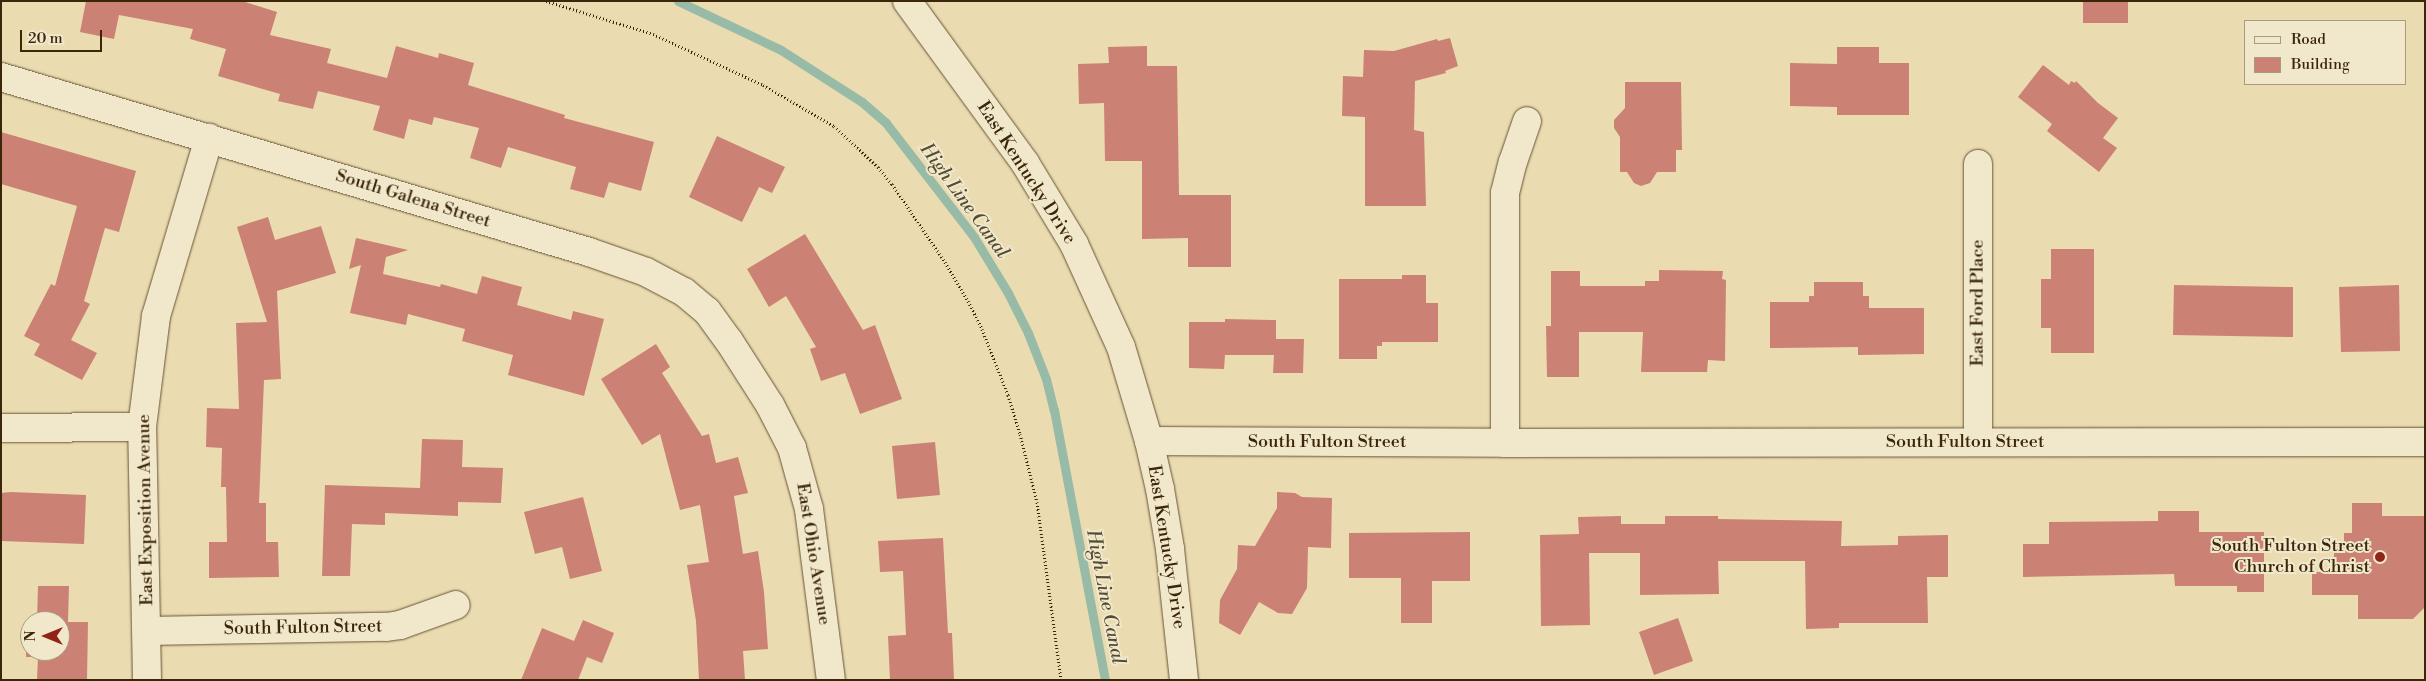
<!DOCTYPE html>
<html>
<head>
<meta charset="utf-8">
<style>
	body { margin:0 }
	#map { position:relative; width:2426px; height:681px; overflow:hidden; background:#eadbb0; font-family:"Libre Bodoni",serif }
	div>[style] { position:absolute }
	[style*='--x'] { left:calc(var(--x)*1px); top:calc(var(--y)*1px); width:calc(var(--w)*1px); rotate:calc(var(--a)*1deg) }
	.stream>* { height:9px; margin:-4.5px; padding:0 4.5px; transform-origin:4.5px; border-radius:4.5px; background:#98bba8 }
	.building>* { inset:0; background:#cc8175 }
	.path>* { height:3px; margin-top:-1.5px; transform-origin:0; background:repeating-linear-gradient(90deg,#3b260a 0 1px,transparent 0 3.5px) }
	.roads { filter:drop-shadow(0 0 1px #675334) drop-shadow(0 0 1px #675334) }
	.minor>* { height:28px; margin:-14px; padding:0 14px; transform-origin:14px; border-radius:14px; background:#f1e8cc }
	.dots>* { width:14px; height:14px; translate:-50% -50%; box-sizing:border-box; border:2px solid #f1e8cc; border-radius:50% }
	span { translate:-50% -50%; white-space:nowrap; text-align:center; line-height:1.15; -webkit-text-stroke:4px #f1e8cc; paint-order:stroke }
	.street-label { font-size:18px; color:#3b260a }
	.poi-label { font-size:18px; color:#3b260a }
	.right { translate:-100% -50%; text-align:right }
	.water-label { font-size:19px; color:#524b32; font-style:italic }
	.frame { position:absolute; inset:0; border:2px solid #3b260a; pointer-events:none }
	.legend { position:absolute; left:2244px; top:20px; width:162px; height:65px; box-sizing:border-box; background:#f1e8cc; border:1px solid #a89a7e; margin:0; padding:6px 9px; list-style:none; font-size:15px; color:#3b260a }
	.legend li { display:flex; align-items:center; gap:10px; height:25px }
	.legend b { width:25px; border:1px solid #a89a7e }
	.north { position:absolute; left:20px; top:611px; width:50px; height:50px; box-sizing:border-box; background:#f1e8cc; border:1px solid #a89a7e; border-radius:50%; rotate:270deg; font-size:14px; font-weight:700; line-height:20px; text-align:center; color:#3b260a }
	.north::after { content:''; display:block; margin:auto; width:18px; height:22px; background:#8f2418; clip-path:polygon(50% 0,100% 100%,50% 72%,0 100%) }
	.scale { position:absolute; left:20px; top:30px; width:82px; height:22px; box-sizing:border-box; border:2px solid #3b260a; border-top:0; padding-left:6px; font-size:15px; line-height:18px; white-space:nowrap; color:#3b260a; -webkit-text-stroke:4px #f1e8cc; paint-order:stroke }
</style>
</head>
<body>
<div id="map">
	<div class="stream">
		<i style="--x:678;--y:1;--w:114;--a:25.4"></i>
		<i style="--x:781;--y:50;--w:96;--a:32.7"></i>
		<i style="--x:862;--y:102;--w:32;--a:41"></i>
		<i style="--x:886;--y:123;--w:144;--a:52.3"></i>
		<i style="--x:974;--y:237;--w:66;--a:58.7"></i>
		<i style="--x:1008;--y:293;--w:45;--a:63.4"></i>
		<i style="--x:1028;--y:333;--w:49;--a:68.6"></i>
		<i style="--x:1046;--y:379;--w:32;--a:76"></i>
		<i style="--x:1054;--y:410;--w:275;--a:79.3"></i>
	</div>
	<div class="building">
		<i style="clip-path:polygon(86px 1px,242px 1px,277px 12px,270px 35px,331px 49px,327px 63px,387px 78px,396px 46px,438px 58px,439px 53px,474px 63px,468px 85px,565px 115px,564px 118px,654px 142px,641px 191px,609px 182px,604px 198px,570px 189px,576px 167px,508px 147px,501px 168px,470px 158px,479px 128px,434px 117px,432px 125px,409px 119px,404px 139px,373px 130px,380px 106px,318px 91px,313px 109px,278px 101px,280px 94px,218px 76px,226px 49px,190px 39px,193px 29px,119px 15px,114px 39px,80px 32px)"></i>
		<i style="clip-path:polygon(2083px 1px,2128px 1px,2128px 23px,2083px 23px)"></i>
		<i style="clip-path:polygon(1450px 38px,1458px 66px,1445px 71px,1446px 73px,1415px 81px,1414px 130px,1424px 132px,1426px 206px,1365px 206px,1365px 117px,1342px 116px,1343px 76px,1363px 77px,1364px 50px,1394px 51px,1437px 39px,1438px 41px)"></i>
		<i style="clip-path:polygon(1147px 46px,1147px 66px,1177px 66px,1179px 195px,1231px 195px,1231px 267px,1188px 267px,1188px 238px,1142px 239px,1142px 161px,1105px 161px,1104px 103px,1079px 104px,1078px 64px,1109px 63px,1108px 47px)"></i>
		<i style="clip-path:polygon(1837px 47px,1879px 47px,1879px 63px,1909px 63px,1909px 115px,1837px 115px,1837px 107px,1790px 106px,1790px 63px,1837px 64px)"></i>
		<i style="clip-path:polygon(2043px 65px,2069px 85px,2071px 81px,2075px 83px,2076px 81px,2098px 103px,2118px 118px,2103px 138px,2117px 148px,2099px 172px,2047px 131px,2052px 124px,2018px 97px)"></i>
		<i style="clip-path:polygon(1625px 82px,1681px 82px,1682px 150px,1676px 150px,1676px 172px,1657px 172px,1650px 183px,1641px 186px,1634px 183px,1627px 172px,1620px 172px,1620px 137px,1614px 128px,1614px 120px,1625px 108px)"></i>
		<i style="clip-path:polygon(1px 132px,136px 171px,119px 232px,105px 228px,84px 301px,90px 304px,71px 340px,97px 353px,82px 380px,34px 355px,40px 344px,24px 336px,51px 284px,55px 286px,77px 206px,1px 184px)"></i>
		<i style="clip-path:polygon(717px 136px,785px 167px,772px 193px,759px 187px,742px 222px,689px 197px)"></i>
		<i style="clip-path:polygon(268px 217px,275px 240px,321px 226px,336px 273px,277px 291px,281px 379px,264px 380px,259px 503px,266px 503px,266px 542px,278px 542px,279px 577px,209px 578px,209px 542px,227px 542px,226px 487px,221px 487px,222px 448px,206px 447px,207px 408px,239px 409px,236px 323px,267px 322px,237px 227px)"></i>
		<i style="clip-path:polygon(805px 234px,863px 330px,875px 325px,902px 399px,860px 414px,845px 373px,821px 381px,810px 349px,816px 347px,786px 296px,769px 307px,747px 269px)"></i>
		<i style="clip-path:polygon(356px 238px,408px 250px,386px 257px,383px 274px,440px 287px,441px 284px,477px 294px,482px 276px,522px 287px,517px 305px,571px 320px,573px 311px,604px 319px,584px 396px,508px 375px,513px 355px,462px 341px,465px 329px,408px 314px,406px 325px,350px 313px,361px 265px,349px 269px)"></i>
		<i style="clip-path:polygon(2051px 249px,2094px 249px,2094px 353px,2051px 353px,2051px 328px,2041px 328px,2041px 279px,2051px 279px)"></i>
		<i style="clip-path:polygon(1659px 270px,1723px 271px,1722px 279px,1726px 280px,1725px 361px,1708px 360px,1707px 372px,1641px 372px,1643px 332px,1579px 332px,1579px 377px,1547px 377px,1546px 326px,1551px 326px,1551px 271px,1580px 271px,1580px 286px,1645px 286px,1645px 281px,1659px 281px)"></i>
		<i style="clip-path:polygon(1402px 275px,1426px 275px,1426px 303px,1438px 303px,1438px 342px,1382px 342px,1382px 346px,1377px 346px,1377px 359px,1339px 359px,1339px 279px,1402px 279px)"></i>
		<i style="clip-path:polygon(1814px 282px,1863px 282px,1863px 296px,1869px 296px,1869px 308px,1924px 308px,1924px 354px,1858px 355px,1858px 347px,1770px 348px,1770px 302px,1809px 302px,1809px 296px,1814px 296px)"></i>
		<i style="clip-path:polygon(2174px 285px,2293px 287px,2293px 337px,2173px 335px)"></i>
		<i style="clip-path:polygon(2399px 285px,2400px 351px,2341px 352px,2339px 287px)"></i>
		<i style="clip-path:polygon(1225px 319px,1276px 320px,1276px 339px,1304px 339px,1303px 373px,1273px 373px,1274px 355px,1225px 355px,1224px 369px,1189px 368px,1189px 322px,1225px 322px)"></i>
		<i style="clip-path:polygon(656px 344px,670px 367px,662px 373px,702px 436px,709px 434px,716px 463px,738px 457px,748px 493px,734px 496px,743px 554px,758px 551px,764px 592px,768px 649px,743px 651px,745px 680px,699px 680px,696px 621px,687px 565px,709px 562px,700px 505px,680px 510px,660px 434px,642px 445px,601px 379px)"></i>
		<i style="clip-path:polygon(422px 439px,463px 440px,462px 467px,503px 468px,501px 503px,458px 502px,458px 516px,385px 513px,385px 525px,352px 524px,350px 576px,322px 576px,325px 485px,420px 488px)"></i>
		<i style="clip-path:polygon(935px 442px,940px 495px,897px 499px,892px 446px)"></i>
		<i style="clip-path:polygon(11px 492px,86px 495px,84px 544px,1px 541px,1px 493px)"></i>
		<i style="clip-path:polygon(1277px 492px,1295px 493px,1302px 497px,1332px 498px,1331px 548px,1308px 547px,1307px 588px,1292px 614px,1278px 613px,1259px 602px,1240px 635px,1219px 623px,1220px 600px,1237px 569px,1238px 545px,1255px 546px,1277px 508px)"></i>
		<i style="clip-path:polygon(583px 497px,602px 571px,570px 579px,562px 547px,535px 554px,524px 512px)"></i>
		<i style="clip-path:polygon(2352px 503px,2382px 503px,2382px 516px,2425px 516px,2425px 607px,2413px 619px,2358px 619px,2358px 595px,2312px 595px,2312px 572px,2334px 572px,2334px 543px,2344px 543px,2344px 533px,2352px 533px)"></i>
		<i style="clip-path:polygon(2158px 511px,2199px 511px,2199px 532px,2264px 532px,2264px 592px,2237px 592px,2237px 586px,2175px 586px,2174px 574px,2023px 577px,2023px 544px,2049px 544px,2049px 522px,2158px 521px)"></i>
		<i style="clip-path:polygon(1621px 516px,1621px 524px,1665px 524px,1665px 516px,1718px 516px,1718px 519px,1842px 521px,1841px 546px,1898px 545px,1898px 536px,1948px 535px,1948px 577px,1927px 577px,1928px 623px,1839px 623px,1839px 628px,1806px 629px,1805px 561px,1718px 561px,1719px 594px,1640px 595px,1640px 553px,1589px 553px,1590px 625px,1541px 626px,1540px 535px,1579px 534px,1578px 517px)"></i>
		<i style="clip-path:polygon(1470px 532px,1470px 581px,1432px 581px,1432px 623px,1401px 623px,1401px 578px,1349px 578px,1349px 533px)"></i>
		<i style="clip-path:polygon(943px 538px,948px 633px,952px 633px,954px 680px,890px 680px,888px 636px,906px 635px,903px 571px,880px 572px,878px 541px)"></i>
		<i style="clip-path:polygon(38px 586px,69px 586px,68px 622px,88px 622px,87px 680px,37px 680px,38px 657px,26px 657px,27px 622px,30px 622px,30px 651px,60px 651px,60px 621px,37px 621px)"></i>
		<i style="clip-path:polygon(1678px 618px,1693px 661px,1654px 675px,1639px 632px)"></i>
		<i style="clip-path:polygon(583px 620px,614px 633px,602px 663px,587px 657px,578px 680px,521px 680px,542px 628px,574px 641px)"></i>
	</div>
	<div class="path">
		<i style="--x:546;--y:1;--w:112;--a:17.1"></i>
		<i style="--x:653;--y:34;--w:121;--a:24.9"></i>
		<i style="--x:763;--y:85;--w:82;--a:30"></i>
		<i style="--x:834;--y:126;--w:60;--a:43"></i>
		<i style="--x:878;--y:167;--w:22;--a:51"></i>
		<i style="--x:892;--y:184;--w:94;--a:55.8"></i>
		<i style="--x:945;--y:262;--w:45;--a:59.5"></i>
		<i style="--x:968;--y:301;--w:31;--a:63"></i>
		<i style="--x:982;--y:329;--w:71;--a:68.5"></i>
		<i style="--x:1008;--y:395;--w:41;--a:72.9"></i>
		<i style="--x:1020;--y:434;--w:70;--a:76"></i>
		<i style="--x:1037;--y:502;--w:180;--a:82.3"></i>
	</div>
	<div class="roads">
		<div class="minor">
			<i style="--x:907;--y:1;--w:200;--a:53.9"></i>
			<i style="--x:1025;--y:163;--w:95;--a:58.8"></i>
			<i style="--x:1074;--y:244;--w:113;--a:65.5"></i>
			<i style="--x:1121;--y:347;--w:98;--a:73.4"></i>
			<i style="--x:1149;--y:441;--w:49;--a:77.1"></i>
			<i style="--x:1160;--y:489;--w:61;--a:80.5"></i>
			<i style="--x:1170;--y:549;--w:132;--a:83.9"></i>
			<i style="--x:1;--y:77;--w:613;--a:16.57"></i>
			<i style="--x:589;--y:252;--w:60;--a:19.3"></i>
			<i style="--x:646;--y:272;--w:43;--a:27.8"></i>
			<i style="--x:684;--y:292;--w:30;--a:40"></i>
			<i style="--x:707;--y:311;--w:37;--a:54"></i>
			<i style="--x:729;--y:341;--w:76;--a:57.4"></i>
			<i style="--x:770;--y:405;--w:48;--a:62.9"></i>
			<i style="--x:792;--y:448;--w:63;--a:74.4"></i>
			<i style="--x:809;--y:509;--w:172;--a:82.7"></i>
			<i style="--x:1978;--y:164;--w:278;--a:90"></i>
			<i style="--x:1;--y:428;--w:141;--a:-0.4"></i>
			<i style="--x:1149;--y:441;--w:356;--a:0.3"></i>
			<i style="--x:1505;--y:443;--w:920;--a:-0.06"></i>
			<i style="--x:1505;--y:443;--w:250;--a:-90"></i>
			<i style="--x:1505;--y:193;--w:32;--a:-76"></i>
			<i style="--x:1513;--y:162;--w:43;--a:-71.1"></i>
			<i style="--x:147;--y:631;--w:239;--a:-1"></i>
			<i style="--x:386;--y:627;--w:14;--a:-8"></i>
			<i style="--x:400;--y:625;--w:59;--a:-19.7"></i>
			<i style="--x:147;--y:680;--w:253;--a:-91.1"></i>
			<i style="--x:142;--y:427;--w:112;--a:-82.8"></i>
			<i style="--x:156;--y:316;--w:186;--a:-73.4"></i>
		</div>
	</div>
	<div class="dots">
		<i style="left:2380px;top:557px;background:#8f2418"></i>
	</div>
	<div class="street-label">
		<span style="left:1026px;top:173px;rotate:57deg">East Kentucky Drive</span>
		<span style="left:413px;top:199px;rotate:17deg">South Galena Street</span>
		<span style="left:1978px;top:303px;rotate:-90deg">East Ford Place</span>
		<span style="left:1327px;top:442px">South Fulton Street</span>
		<span style="left:1965px;top:442px">South Fulton Street</span>
		<span style="left:146px;top:510px;rotate:-91deg">East Exposition Avenue</span>
		<span style="left:1166px;top:547px;rotate:81deg">East Kentucky Drive</span>
		<span style="left:813px;top:554px;rotate:81deg">East Ohio Avenue</span>
		<span style="left:303px;top:628px;rotate:-1deg">South Fulton Street</span>
	</div>
	<div class="poi-label">
		<span class="right" style="left:2370px;top:557px">South Fulton Street<br>Church of Christ</span>
	</div>
	<div class="water-label">
		<span style="left:964px;top:201px;rotate:54deg">High Line Canal</span>
		<span style="left:1105px;top:597px;rotate:79deg">High Line Canal</span>
	</div>
	<div class="frame"></div>
	<ul class="legend">
	<li><b style="height:6px;background:#f1e8cc"></b>Road</li>
	<li><b style="height:14px;background:#cc8175"></b>Building</li>
	</ul>
	<div class="north">N</div>
	<div class="scale">20 m</div>
</div>
</body>
</html>
